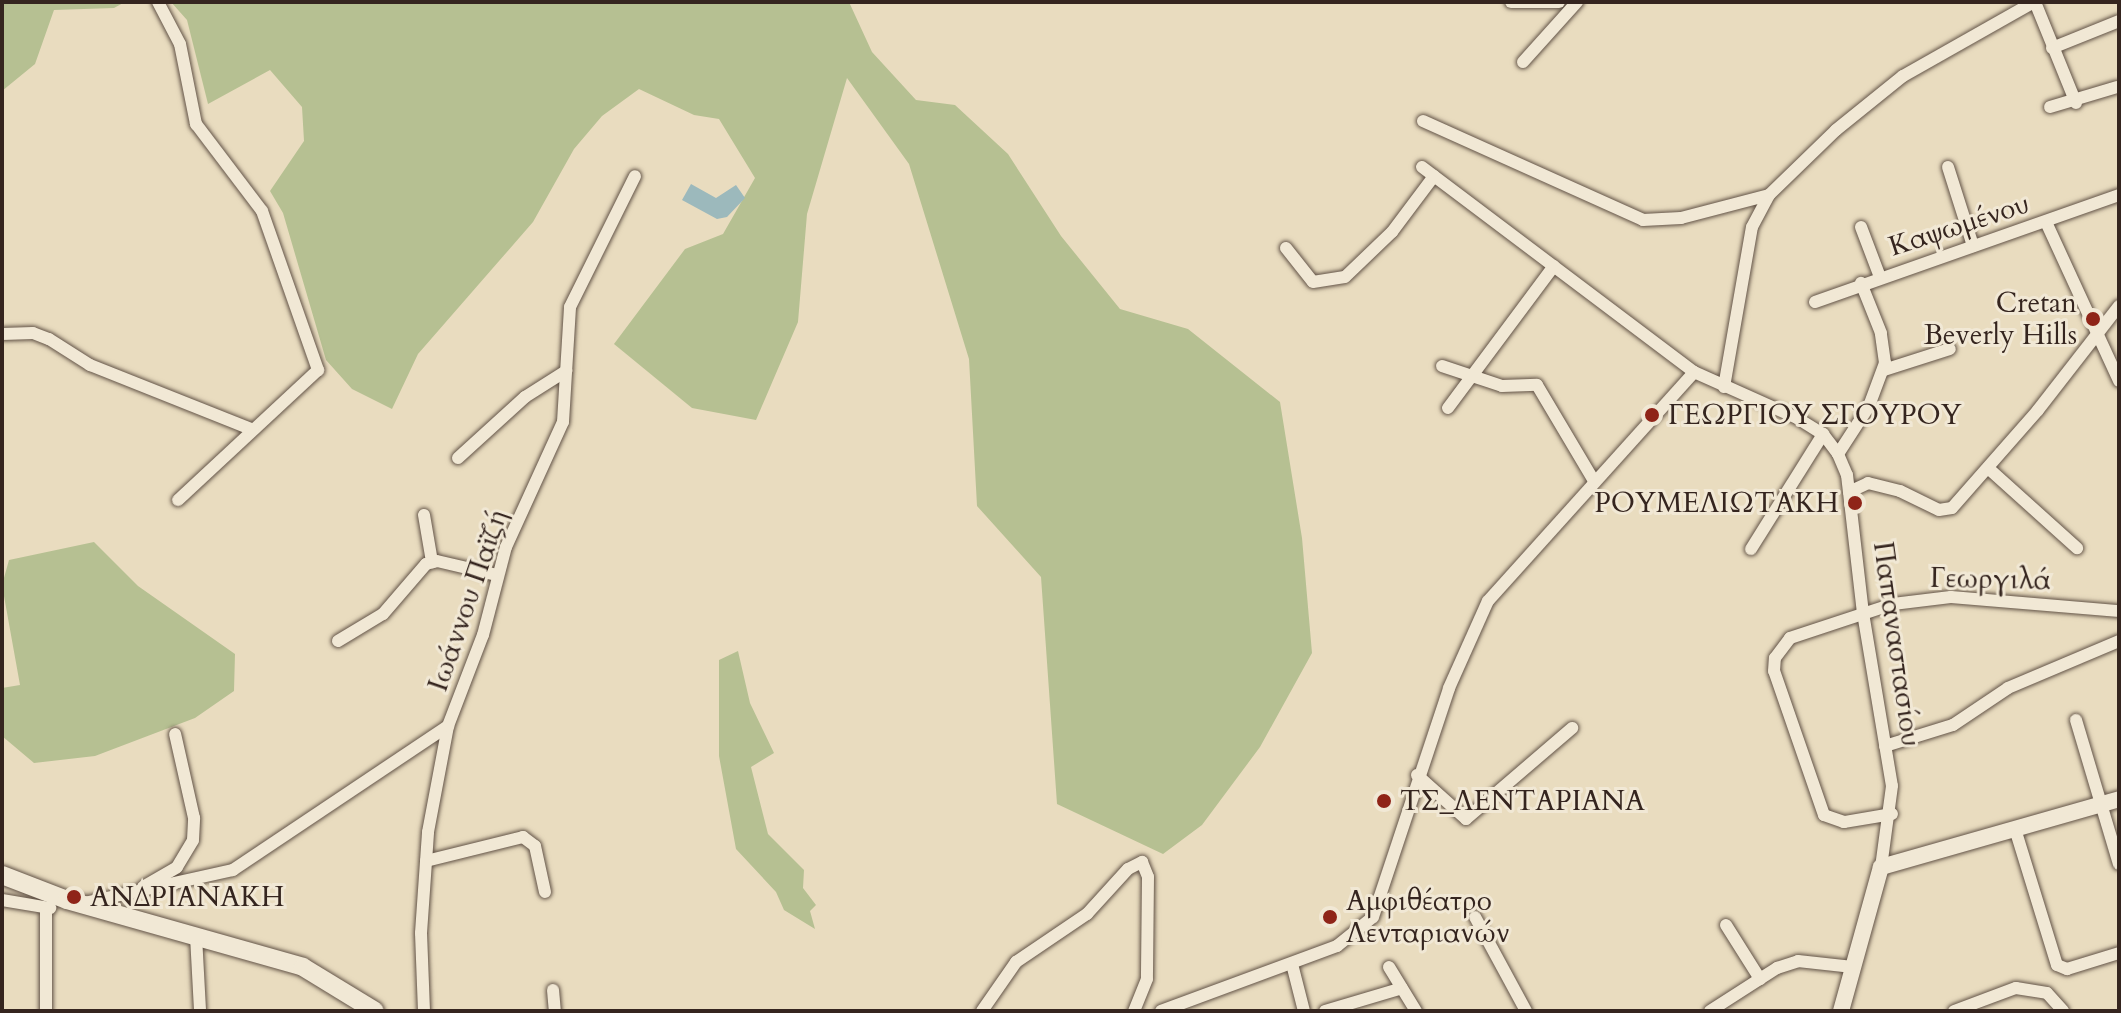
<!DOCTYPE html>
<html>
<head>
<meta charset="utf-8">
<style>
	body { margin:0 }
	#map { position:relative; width:2121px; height:1013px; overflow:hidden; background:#e9dcbf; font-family:Cardo,serif }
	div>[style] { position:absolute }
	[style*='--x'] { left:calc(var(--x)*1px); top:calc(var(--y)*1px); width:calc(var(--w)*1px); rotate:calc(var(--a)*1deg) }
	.green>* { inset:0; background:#b6c092 }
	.water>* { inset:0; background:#9cb9bc }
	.roads { filter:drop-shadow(0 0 2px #625347) drop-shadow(0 0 2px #625347) }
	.minor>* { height:12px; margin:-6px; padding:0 6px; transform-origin:6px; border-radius:6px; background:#f1e8d5 }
	.tertiary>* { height:16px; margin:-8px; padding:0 8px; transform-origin:8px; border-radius:8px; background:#f1e8d5 }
	.secondary>* { height:18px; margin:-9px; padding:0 9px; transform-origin:9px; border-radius:9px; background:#f1e8d5 }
	.dots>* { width:22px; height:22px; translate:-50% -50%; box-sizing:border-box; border:4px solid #f1e8d5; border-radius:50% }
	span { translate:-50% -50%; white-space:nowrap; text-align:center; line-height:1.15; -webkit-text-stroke:6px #f1e8d5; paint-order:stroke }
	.street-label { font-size:28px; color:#35251f }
	.poi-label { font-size:28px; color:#35251f }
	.right { translate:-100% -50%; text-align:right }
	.left { translate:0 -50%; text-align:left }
	.frame { position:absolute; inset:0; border:4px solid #35251f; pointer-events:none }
</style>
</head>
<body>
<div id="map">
	<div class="green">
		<i style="clip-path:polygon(2px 2px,125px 2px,114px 8px,54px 10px,35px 64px,2px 91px)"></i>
		<i style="clip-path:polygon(171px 2px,849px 2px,872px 52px,916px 100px,955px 105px,1008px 154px,1061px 236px,1120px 309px,1188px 329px,1280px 402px,1302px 538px,1312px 653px,1260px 747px,1202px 825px,1163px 854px,1057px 804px,1041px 577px,977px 506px,969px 359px,909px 164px,847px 78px,807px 214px,798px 322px,756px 420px,692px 408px,614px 344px,685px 249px,723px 234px,755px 178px,719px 119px,694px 115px,639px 89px,602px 116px,574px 149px,533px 222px,418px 354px,392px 409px,352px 389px,326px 360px,283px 213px,270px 191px,304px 141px,302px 107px,270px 70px,208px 104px,187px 20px)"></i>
		<i style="clip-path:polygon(94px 542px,138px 586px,235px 654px,234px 691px,195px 718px,95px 756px,34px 763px,2px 736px,2px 688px,20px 685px,2px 585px,9px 560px)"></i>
		<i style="clip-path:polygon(738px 651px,750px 703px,774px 753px,751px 767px,768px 834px,804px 870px,803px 888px,816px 905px,810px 911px,815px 929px,784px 910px,776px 892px,736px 849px,719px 756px,719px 660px)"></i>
	</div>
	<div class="water">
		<i style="clip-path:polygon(691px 184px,716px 198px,736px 185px,745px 198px,727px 217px,717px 219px,682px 200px)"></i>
	</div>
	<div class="roads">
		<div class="minor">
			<i style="--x:158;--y:2;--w:47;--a:62.4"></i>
			<i style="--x:180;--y:44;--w:82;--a:78.7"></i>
			<i style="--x:196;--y:124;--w:109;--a:52.8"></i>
			<i style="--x:262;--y:211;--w:169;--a:70.6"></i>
			<i style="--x:318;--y:370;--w:191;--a:137.1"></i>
			<i style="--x:1511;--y:2;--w:48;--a:0"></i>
			<i style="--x:2035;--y:2;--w:109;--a:67.9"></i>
			<i style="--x:2052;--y:48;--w:72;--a:-21.9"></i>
			<i style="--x:1523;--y:62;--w:81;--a:-48"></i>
			<i style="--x:2050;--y:107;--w:70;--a:-16.6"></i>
			<i style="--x:1423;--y:121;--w:241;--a:24.2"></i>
			<i style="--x:1643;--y:220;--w:38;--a:-3"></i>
			<i style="--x:1681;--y:218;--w:91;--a:-14.6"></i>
			<i style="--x:1422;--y:167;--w:341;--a:37"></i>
			<i style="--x:1694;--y:372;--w:113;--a:24.1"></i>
			<i style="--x:1797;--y:418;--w:31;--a:32"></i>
			<i style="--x:1823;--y:434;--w:25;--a:53"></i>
			<i style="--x:1838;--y:454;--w:23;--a:67"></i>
			<i style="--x:1847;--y:475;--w:139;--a:83.4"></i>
			<i style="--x:1863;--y:613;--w:175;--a:80.5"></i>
			<i style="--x:1892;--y:786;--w:82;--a:97.7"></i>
			<i style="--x:1948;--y:167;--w:83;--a:72.4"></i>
			<i style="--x:2046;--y:222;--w:175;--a:65.3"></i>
			<i style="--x:1861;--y:227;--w:53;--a:69.2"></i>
			<i style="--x:1286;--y:248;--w:43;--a:51.5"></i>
			<i style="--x:1313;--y:282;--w:32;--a:-9"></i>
			<i style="--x:1345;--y:277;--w:65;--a:-43.8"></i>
			<i style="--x:1392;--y:232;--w:70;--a:-53.1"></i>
			<i style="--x:1815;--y:302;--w:322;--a:-19.4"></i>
			<i style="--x:2;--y:334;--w:31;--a:-2"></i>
			<i style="--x:33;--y:333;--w:17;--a:21"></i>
			<i style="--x:49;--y:339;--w:49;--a:32.4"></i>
			<i style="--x:90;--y:365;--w:175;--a:21.7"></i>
			<i style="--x:1442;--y:366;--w:63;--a:18.4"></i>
			<i style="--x:1502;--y:386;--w:35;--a:-2"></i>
			<i style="--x:1537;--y:385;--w:112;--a:59.3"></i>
			<i style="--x:1884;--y:370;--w:69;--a:-17.7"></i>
			<i style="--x:1724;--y:387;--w:162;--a:-80.1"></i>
			<i style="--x:1752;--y:227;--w:36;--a:-62"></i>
			<i style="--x:1769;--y:195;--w:93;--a:-44.1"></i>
			<i style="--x:1836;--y:130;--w:86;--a:-38.9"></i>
			<i style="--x:1903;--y:76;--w:150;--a:-29.5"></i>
			<i style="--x:1448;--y:408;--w:177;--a:-53.3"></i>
			<i style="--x:1838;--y:454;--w:57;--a:-57.1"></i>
			<i style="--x:1869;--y:406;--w:46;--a:-69.6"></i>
			<i style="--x:1885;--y:363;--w:30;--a:-98"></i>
			<i style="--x:1881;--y:333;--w:54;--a:-111.8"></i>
			<i style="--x:458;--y:458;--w:91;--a:-42.3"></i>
			<i style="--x:525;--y:397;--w:49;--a:-32.4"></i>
			<i style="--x:1988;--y:468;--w:120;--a:42"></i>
			<i style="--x:1849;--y:492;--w:21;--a:-25"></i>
			<i style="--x:1868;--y:483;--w:33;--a:14"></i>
			<i style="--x:1900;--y:491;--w:43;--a:26"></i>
			<i style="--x:1939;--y:510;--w:13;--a:-9"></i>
			<i style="--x:1952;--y:508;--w:130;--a:-48.7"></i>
			<i style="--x:2038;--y:410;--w:132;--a:-52.1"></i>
			<i style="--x:424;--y:515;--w:48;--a:80.3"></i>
			<i style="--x:1751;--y:549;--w:136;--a:-57.9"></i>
			<i style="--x:338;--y:641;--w:52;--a:-31"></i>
			<i style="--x:383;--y:614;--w:66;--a:-49.3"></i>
			<i style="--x:426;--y:564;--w:11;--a:-15"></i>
			<i style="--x:437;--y:561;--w:62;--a:13.1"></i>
			<i style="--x:2076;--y:720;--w:150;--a:73.4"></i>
			<i style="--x:1885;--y:746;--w:71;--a:-17.2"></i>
			<i style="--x:1953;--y:725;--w:66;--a:-33.9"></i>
			<i style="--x:2008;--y:688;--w:121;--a:-22.9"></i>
			<i style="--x:1417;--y:775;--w:66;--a:41.9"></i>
			<i style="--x:1466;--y:819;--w:140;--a:-40.6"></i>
			<i style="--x:1892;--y:814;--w:49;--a:170.5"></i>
			<i style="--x:1844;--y:822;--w:21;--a:-161"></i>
			<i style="--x:1824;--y:815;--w:152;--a:-109.1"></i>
			<i style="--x:1774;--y:671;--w:13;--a:-86"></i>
			<i style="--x:1775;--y:658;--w:25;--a:-53"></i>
			<i style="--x:1790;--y:638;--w:108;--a:-18.3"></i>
			<i style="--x:1893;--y:604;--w:58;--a:-6.9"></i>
			<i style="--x:1951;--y:597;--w:169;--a:4.8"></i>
			<i style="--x:2016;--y:832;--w:139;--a:72.9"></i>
			<i style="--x:2057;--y:965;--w:11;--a:22"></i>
			<i style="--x:2067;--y:969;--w:54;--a:-17.1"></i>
			<i style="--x:426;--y:861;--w:100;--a:-13.9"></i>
			<i style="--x:523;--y:837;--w:15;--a:37"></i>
			<i style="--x:535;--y:846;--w:47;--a:77.7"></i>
			<i style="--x:143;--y:887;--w:39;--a:-30"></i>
			<i style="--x:177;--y:867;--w:31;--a:-59"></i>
			<i style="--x:193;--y:840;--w:22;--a:-87"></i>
			<i style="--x:194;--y:818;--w:86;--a:-102.7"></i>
			<i style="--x:2;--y:900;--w:49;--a:9.5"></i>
			<i style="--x:84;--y:903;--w:153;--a:-12.5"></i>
			<i style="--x:233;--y:870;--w:259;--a:-33.8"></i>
			<i style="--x:46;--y:909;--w:102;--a:90"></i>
			<i style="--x:1475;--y:917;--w:107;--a:61.5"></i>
			<i style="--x:1726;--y:925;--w:64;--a:57.8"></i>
			<i style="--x:196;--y:936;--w:75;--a:86.9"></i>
			<i style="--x:1292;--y:964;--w:49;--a:75.7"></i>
			<i style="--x:1389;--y:967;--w:52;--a:58.5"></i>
			<i style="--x:553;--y:990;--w:21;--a:85"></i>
			<i style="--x:424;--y:1011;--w:78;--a:-92.2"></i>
			<i style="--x:421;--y:933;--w:101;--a:-86"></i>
			<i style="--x:428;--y:832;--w:108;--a:-79.3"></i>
			<i style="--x:448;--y:726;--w:97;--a:-69"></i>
			<i style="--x:483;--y:635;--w:91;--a:-75.4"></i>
			<i style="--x:506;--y:547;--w:137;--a:-65.5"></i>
			<i style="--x:563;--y:422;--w:115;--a:-86.5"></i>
			<i style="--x:570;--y:307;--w:146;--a:-63.6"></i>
			<i style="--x:982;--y:1011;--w:60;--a:-55.2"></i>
			<i style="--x:1016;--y:962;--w:86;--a:-34.1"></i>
			<i style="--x:1087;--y:914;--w:61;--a:-47.7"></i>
			<i style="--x:1128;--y:869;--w:16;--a:-27"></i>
			<i style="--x:1142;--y:862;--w:16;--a:68"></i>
			<i style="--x:1148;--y:877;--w:102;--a:90.6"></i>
			<i style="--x:1147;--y:979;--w:35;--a:112"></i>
			<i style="--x:1161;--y:1011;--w:188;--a:-20.3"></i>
			<i style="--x:1337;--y:946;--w:46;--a:-38.9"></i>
			<i style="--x:1373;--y:917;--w:241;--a:-71.6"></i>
			<i style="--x:1449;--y:688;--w:95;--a:-65.9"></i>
			<i style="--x:1488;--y:601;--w:308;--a:-48"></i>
			<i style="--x:1325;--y:1011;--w:80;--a:-16.6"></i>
			<i style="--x:1710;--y:1011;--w:80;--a:-32.7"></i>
			<i style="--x:1777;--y:968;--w:22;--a:-18"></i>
			<i style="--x:1798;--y:961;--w:55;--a:6.2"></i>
			<i style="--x:1954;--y:1011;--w:66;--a:-20.4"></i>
			<i style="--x:2016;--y:988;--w:31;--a:9"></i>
			<i style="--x:2047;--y:993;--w:24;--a:48"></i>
		</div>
		<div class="tertiary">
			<i style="--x:1841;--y:1011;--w:149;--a:-74.5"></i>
			<i style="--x:1881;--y:867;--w:248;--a:-15.9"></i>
		</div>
		<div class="secondary">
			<i style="--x:2;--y:875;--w:70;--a:21"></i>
			<i style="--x:67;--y:900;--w:245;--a:15.8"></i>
			<i style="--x:303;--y:967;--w:84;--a:31.4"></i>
		</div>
	</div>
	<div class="dots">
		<i style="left:2093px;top:319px;background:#8f2418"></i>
		<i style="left:1652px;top:415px;background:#8f2418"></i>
		<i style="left:1855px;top:503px;background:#8f2418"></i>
		<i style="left:1384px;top:801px;background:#8f2418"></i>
		<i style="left:74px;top:897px;background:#8f2418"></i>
		<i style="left:1330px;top:917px;background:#8f2418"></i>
	</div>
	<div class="street-label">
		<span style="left:1959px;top:225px;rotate:-18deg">Καψωμένου</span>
		<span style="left:1991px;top:579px;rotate:1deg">Γεωργιλά</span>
		<span style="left:468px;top:600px;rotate:-71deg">Ιωάννου Παϊζή</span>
		<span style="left:1897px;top:644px;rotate:82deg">Παπαναστασίου</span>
	</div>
	<div class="poi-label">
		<span class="right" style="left:2077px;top:319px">Cretan<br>Beverly Hills</span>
		<span class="left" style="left:1668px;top:415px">ΓΕΩΡΓΙΟΥ ΣΓΟΥΡΟΥ</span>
		<span class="right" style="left:1839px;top:503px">ΡΟΥΜΕΛΙΩΤΑΚΗ</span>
		<span class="left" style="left:1400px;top:801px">ΤΣ_ΛΕΝΤΑΡΙΑΝΑ</span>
		<span class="left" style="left:90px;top:897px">ΑΝΔΡΙΑΝΑΚΗ</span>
		<span class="left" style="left:1346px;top:917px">Αμφιθέατρο<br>Λενταριανών</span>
	</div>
	<div class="frame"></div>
</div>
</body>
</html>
